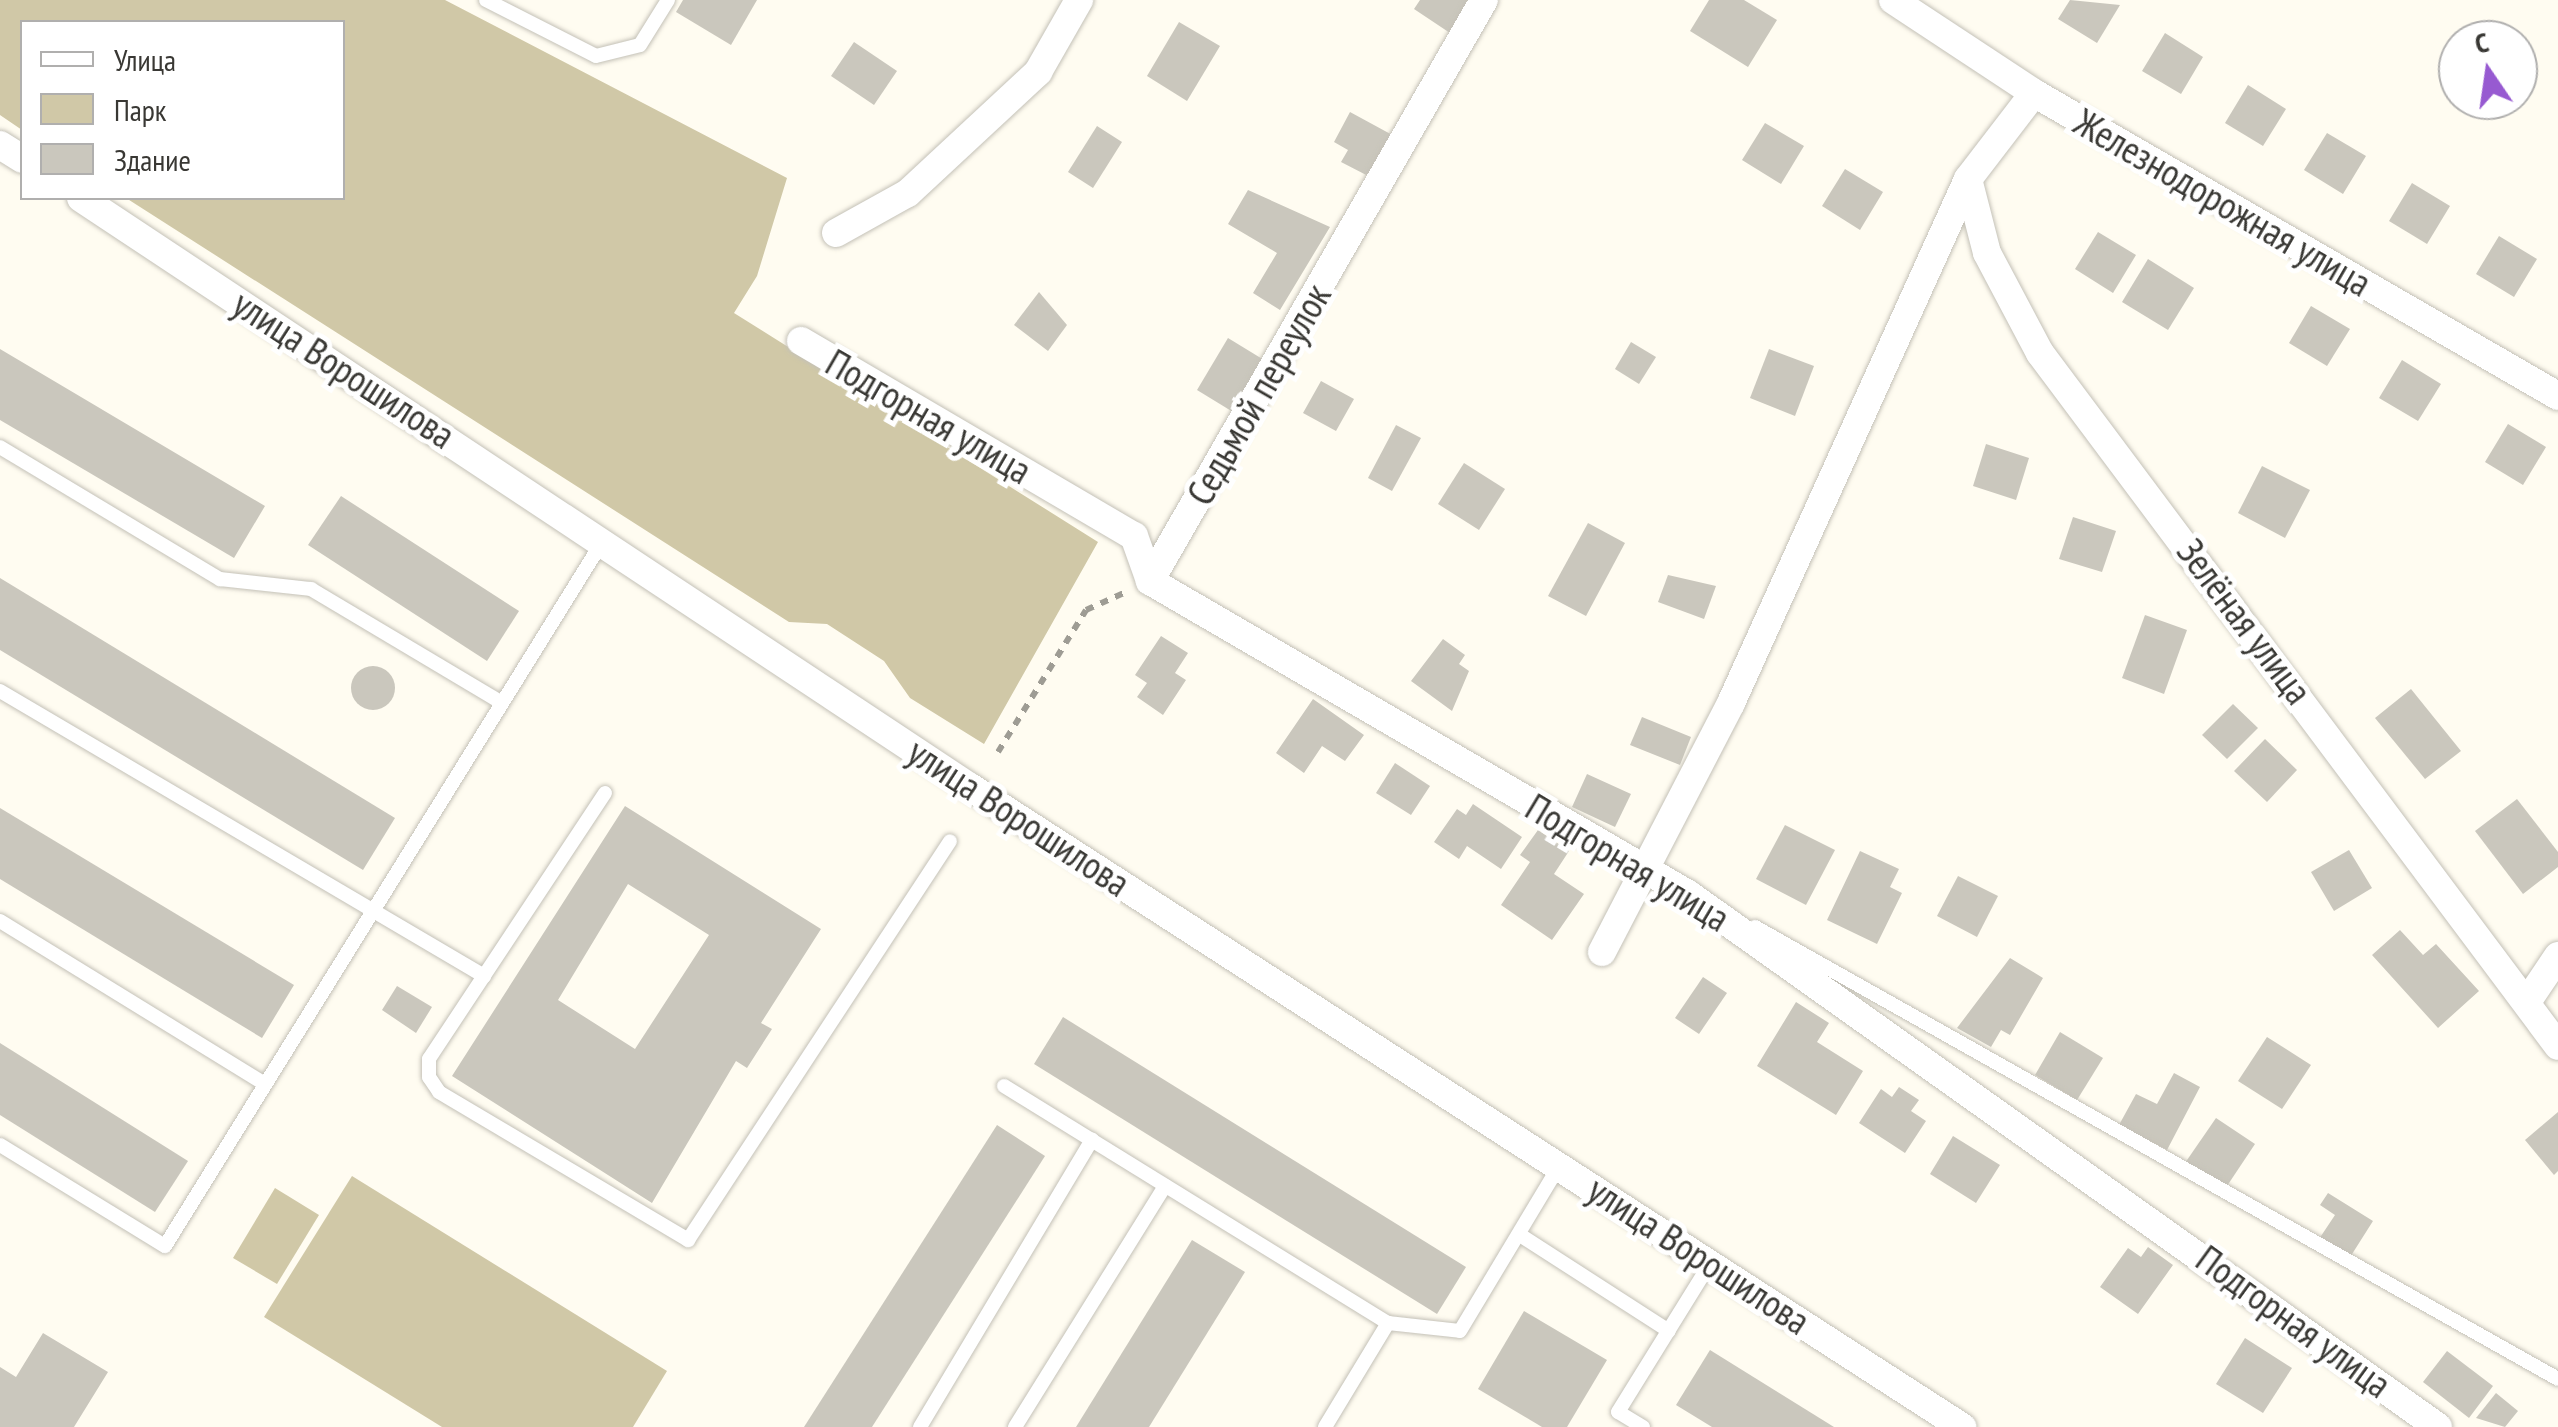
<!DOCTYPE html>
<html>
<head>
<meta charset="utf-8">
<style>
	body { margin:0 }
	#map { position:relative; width:2558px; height:1427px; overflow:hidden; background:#fffcf1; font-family:"PT Sans Narrow",sans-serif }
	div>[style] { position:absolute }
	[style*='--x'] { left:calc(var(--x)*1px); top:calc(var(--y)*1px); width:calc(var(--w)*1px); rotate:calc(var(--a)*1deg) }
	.green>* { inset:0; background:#d0c8a7 }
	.building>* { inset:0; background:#cac7bd }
	.round { border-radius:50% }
	.path>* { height:6px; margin-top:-3px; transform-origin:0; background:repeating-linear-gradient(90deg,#9e9c94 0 8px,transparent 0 16px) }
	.roads { filter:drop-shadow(0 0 2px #c4c1b7) drop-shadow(0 0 2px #c4c1b7) }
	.lane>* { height:14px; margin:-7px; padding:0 7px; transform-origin:7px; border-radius:7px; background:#fff }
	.street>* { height:28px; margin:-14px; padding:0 14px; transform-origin:14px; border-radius:14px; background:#fff }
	span { translate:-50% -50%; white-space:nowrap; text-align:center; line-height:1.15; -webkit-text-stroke:10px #fff; paint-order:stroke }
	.street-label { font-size:38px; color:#393834 }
	.legend { position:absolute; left:20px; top:20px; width:325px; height:180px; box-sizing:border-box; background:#fff; border:2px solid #b0afae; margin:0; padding:12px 18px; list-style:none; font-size:30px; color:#393834 }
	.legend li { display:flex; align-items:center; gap:20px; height:50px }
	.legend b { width:50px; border:2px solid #b0afae }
	.north { position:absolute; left:2438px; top:20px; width:100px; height:100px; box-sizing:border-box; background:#fff; border:2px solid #b0afae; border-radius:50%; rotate:347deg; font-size:28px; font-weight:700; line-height:40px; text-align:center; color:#393834 }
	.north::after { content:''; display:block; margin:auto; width:35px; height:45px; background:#975ad1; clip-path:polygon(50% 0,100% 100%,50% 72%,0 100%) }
</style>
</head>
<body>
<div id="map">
	<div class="green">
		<i style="clip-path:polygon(0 0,445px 0,787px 178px,757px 276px,734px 313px,1098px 542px,984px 744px,910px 698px,884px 661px,827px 624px,789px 622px,126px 198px,342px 198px,342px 22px,22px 22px,22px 130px,0 115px)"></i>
		<i style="clip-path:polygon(352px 1176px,667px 1371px,633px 1427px,442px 1427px,264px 1317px)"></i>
		<i style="clip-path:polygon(275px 1188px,319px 1215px,277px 1284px,233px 1258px)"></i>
	</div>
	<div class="building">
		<i style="clip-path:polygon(683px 0,757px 0,731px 45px,676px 12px)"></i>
		<i style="clip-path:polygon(1420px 0,1468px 0,1477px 6px,1456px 37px,1414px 9px)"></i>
		<i style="clip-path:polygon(1709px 0,1744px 0,1777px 20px,1748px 67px,1690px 31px)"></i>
		<i style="clip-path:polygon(2070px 0,2120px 5px,2097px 43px,2058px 19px)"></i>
		<i style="clip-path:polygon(1179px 22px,1220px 46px,1187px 101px,1147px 76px)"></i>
		<i style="clip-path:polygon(2165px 33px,2203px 57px,2181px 94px,2142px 71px)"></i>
		<i style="clip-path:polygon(854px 42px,897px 71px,874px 105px,831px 76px)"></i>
		<i style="clip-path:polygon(2248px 85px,2286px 109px,2263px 146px,2225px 123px)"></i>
		<i style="clip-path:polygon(1350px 112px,1396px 137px,1374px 179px,1341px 162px,1348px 150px,1334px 142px)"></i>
		<i style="clip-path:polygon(1765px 123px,1804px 146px,1781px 184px,1742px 160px)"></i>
		<i style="clip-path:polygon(1097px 126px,1122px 142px,1093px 188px,1068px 172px)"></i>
		<i style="clip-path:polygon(2327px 133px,2366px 156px,2343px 194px,2304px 170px)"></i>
		<i style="clip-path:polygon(1845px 169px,1883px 192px,1860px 230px,1822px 206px)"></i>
		<i style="clip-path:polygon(2412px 183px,2450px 206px,2427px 244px,2389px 221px)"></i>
		<i style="clip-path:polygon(1248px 190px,1330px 227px,1280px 310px,1253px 293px,1277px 253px,1228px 224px)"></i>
		<i style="clip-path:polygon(2098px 232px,2136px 255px,2113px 293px,2075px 269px)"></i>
		<i style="clip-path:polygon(2499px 236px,2537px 259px,2514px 297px,2476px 274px)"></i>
		<i style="clip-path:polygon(2148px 259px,2194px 288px,2168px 330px,2122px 302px)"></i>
		<i style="clip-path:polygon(1039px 292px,1067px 325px,1048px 351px,1014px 325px)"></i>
		<i style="clip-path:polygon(2311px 306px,2350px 329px,2327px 366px,2289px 343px)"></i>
		<i style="clip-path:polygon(1228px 338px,1264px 360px,1233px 412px,1197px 390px)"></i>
		<i style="clip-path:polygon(1631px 342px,1656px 357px,1639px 384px,1615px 369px)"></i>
		<i style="clip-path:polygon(0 349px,265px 506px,234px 558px,0 420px)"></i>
		<i style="clip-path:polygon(1769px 349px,1814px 366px,1795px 416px,1750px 398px)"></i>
		<i style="clip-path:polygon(2402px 360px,2441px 384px,2418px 421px,2379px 398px)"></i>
		<i style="clip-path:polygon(1321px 381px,1354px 399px,1336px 431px,1303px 413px)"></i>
		<i style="clip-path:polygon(2508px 424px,2546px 447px,2523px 485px,2485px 462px)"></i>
		<i style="clip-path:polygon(1396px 425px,1421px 438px,1392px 491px,1368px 478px)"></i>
		<i style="clip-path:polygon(1986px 444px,2029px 458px,2016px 500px,1973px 486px)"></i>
		<i style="clip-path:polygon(1464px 463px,1505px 489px,1479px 530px,1438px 504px)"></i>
		<i style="clip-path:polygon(2262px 466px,2310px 490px,2285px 538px,2238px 513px)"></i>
		<i style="clip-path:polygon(341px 496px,519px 611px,487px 661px,308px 545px)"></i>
		<i style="clip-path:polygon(2073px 517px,2116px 531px,2102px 572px,2059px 559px)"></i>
		<i style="clip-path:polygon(1588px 523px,1625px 543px,1586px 616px,1548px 596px)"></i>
		<i style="clip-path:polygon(1668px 575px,1716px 586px,1704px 619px,1658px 602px)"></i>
		<i style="clip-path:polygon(0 578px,395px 818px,363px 870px,0 650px)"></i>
		<i style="clip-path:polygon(2145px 615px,2187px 630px,2164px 694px,2122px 678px)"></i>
		<i style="clip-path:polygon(1161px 636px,1188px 653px,1175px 673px,1186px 680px,1163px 715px,1137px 697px,1147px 683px,1135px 675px)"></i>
		<i style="clip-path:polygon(1443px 639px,1465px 655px,1459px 664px,1469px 671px,1452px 711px,1411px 681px)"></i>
		<i class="round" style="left:351px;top:666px;width:44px;height:44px"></i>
		<i style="clip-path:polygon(2411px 689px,2461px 751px,2425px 779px,2375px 718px)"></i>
		<i style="clip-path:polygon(1313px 699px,1364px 735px,1345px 761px,1322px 746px,1304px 773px,1276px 753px)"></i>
		<i style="clip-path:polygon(2233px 704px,2258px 728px,2227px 759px,2202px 735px)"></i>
		<i style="clip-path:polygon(1642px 717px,1691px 737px,1680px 765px,1630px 745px)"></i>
		<i style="clip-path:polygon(2265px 739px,2297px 770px,2267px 802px,2234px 771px)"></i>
		<i style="clip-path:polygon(1395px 763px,1430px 786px,1411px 815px,1376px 793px)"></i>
		<i style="clip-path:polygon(1587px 774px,1631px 794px,1615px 827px,1572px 807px)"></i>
		<i style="clip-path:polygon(2517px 799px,2558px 852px,2558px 867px,2523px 894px,2475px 831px)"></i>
		<i style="clip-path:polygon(1473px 804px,1522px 837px,1501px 869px,1467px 846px,1459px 859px,1434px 842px,1457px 809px,1466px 815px)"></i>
		<i style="clip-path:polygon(evenodd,625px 806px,821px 929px,761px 1023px,772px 1029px,747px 1068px,736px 1061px,652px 1203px,452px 1076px,625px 806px,628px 884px,709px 935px,635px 1049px,558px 1000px,628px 884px)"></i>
		<i style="clip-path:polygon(0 808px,294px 985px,262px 1038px,0 879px)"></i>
		<i style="clip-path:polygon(1785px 825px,1835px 850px,1806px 905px,1756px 879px)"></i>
		<i style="clip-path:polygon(1538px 830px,1569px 851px,1554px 874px,1584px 894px,1552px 940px,1501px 905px,1530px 862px,1520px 855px)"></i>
		<i style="clip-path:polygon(2349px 850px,2372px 888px,2334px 911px,2311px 872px)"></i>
		<i style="clip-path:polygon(1860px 851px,1899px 869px,1890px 887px,1902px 893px,1877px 944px,1827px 920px)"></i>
		<i style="clip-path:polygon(1958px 876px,1998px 896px,1977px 937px,1937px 916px)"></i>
		<i style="clip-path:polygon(2400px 930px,2423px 955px,2436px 944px,2479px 991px,2438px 1028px,2372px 955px)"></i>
		<i style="clip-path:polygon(2010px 958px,2043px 978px,2010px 1035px,2001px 1030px,1991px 1047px,1957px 1028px)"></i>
		<i style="clip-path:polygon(1703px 977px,1727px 993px,1699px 1034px,1675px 1018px)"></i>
		<i style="clip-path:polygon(397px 986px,432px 1007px,416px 1033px,382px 1010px)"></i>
		<i style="clip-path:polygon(1796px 1002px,1829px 1023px,1817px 1042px,1863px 1071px,1836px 1115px,1757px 1066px)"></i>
		<i style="clip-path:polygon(1063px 1017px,1466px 1267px,1437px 1314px,1034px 1064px)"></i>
		<i style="clip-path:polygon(2060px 1032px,2103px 1058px,2077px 1100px,2035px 1075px)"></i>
		<i style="clip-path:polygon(2267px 1037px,2311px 1065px,2282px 1109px,2238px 1081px)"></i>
		<i style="clip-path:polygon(0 1043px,188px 1161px,155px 1212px,0 1115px)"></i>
		<i style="clip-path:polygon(2174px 1073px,2200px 1087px,2167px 1150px,2119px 1125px,2136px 1094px,2157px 1104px)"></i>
		<i style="clip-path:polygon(1899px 1087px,1919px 1100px,1911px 1111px,1926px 1121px,1905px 1153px,1859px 1123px,1881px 1089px,1892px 1097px)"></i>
		<i style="clip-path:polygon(2558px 1112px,2558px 1171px,2554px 1175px,2525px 1140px)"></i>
		<i style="clip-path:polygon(2216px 1118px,2255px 1144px,2225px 1189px,2185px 1163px)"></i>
		<i style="clip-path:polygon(997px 1125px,1045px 1156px,872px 1427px,804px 1427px)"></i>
		<i style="clip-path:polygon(1953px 1136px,2000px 1165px,1976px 1203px,1930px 1174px)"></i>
		<i style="clip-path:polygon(2328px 1193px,2373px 1221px,2347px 1262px,2317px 1242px,2335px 1215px,2320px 1205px)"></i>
		<i style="clip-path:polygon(1192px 1240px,1245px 1272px,1149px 1427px,1076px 1427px)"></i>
		<i style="clip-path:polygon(2148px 1247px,2173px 1265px,2138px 1314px,2100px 1287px,2128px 1248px,2141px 1257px)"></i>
		<i style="clip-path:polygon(1524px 1311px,1607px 1360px,1567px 1427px,1542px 1427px,1478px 1389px)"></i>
		<i style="clip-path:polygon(43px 1333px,108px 1372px,74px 1427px,0 1427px,0 1367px,16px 1377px)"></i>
		<i style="clip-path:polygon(2245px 1338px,2292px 1368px,2263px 1413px,2216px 1384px)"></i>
		<i style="clip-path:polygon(1710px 1350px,1834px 1427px,1712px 1427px,1676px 1405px)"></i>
		<i style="clip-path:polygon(2447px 1351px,2493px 1386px,2469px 1418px,2423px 1382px)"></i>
		<i style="clip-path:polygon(2496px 1393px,2518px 1411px,2505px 1427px,2476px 1418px)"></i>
	</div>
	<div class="path">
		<i style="--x:998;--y:752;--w:167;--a:-58.2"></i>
		<i style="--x:1086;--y:610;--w:42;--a:-24.1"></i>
	</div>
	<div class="roads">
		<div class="lane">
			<i style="--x:486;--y:0;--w:123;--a:27"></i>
			<i style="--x:596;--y:56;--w:45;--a:-14"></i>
			<i style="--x:640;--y:45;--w:53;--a:-58.1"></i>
			<i style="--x:0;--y:447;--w:257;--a:31"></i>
			<i style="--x:220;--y:579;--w:92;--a:6.3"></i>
			<i style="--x:311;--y:589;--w:219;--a:30.8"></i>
			<i style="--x:0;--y:691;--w:562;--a:30.49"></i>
			<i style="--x:605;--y:793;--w:319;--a:123.5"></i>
			<i style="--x:429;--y:1059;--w:18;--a:90"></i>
			<i style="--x:429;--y:1077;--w:18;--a:56"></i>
			<i style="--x:439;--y:1092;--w:290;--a:30.7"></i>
			<i style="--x:688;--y:1240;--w:477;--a:-56.7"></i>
			<i style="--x:0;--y:921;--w:311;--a:31.6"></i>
			<i style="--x:1755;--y:927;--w:921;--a:29.37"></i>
			<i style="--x:1004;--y:1086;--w:451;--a:31.7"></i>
			<i style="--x:1388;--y:1323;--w:72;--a:6.3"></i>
			<i style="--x:1460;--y:1331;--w:192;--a:-59"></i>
			<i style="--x:0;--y:1145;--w:193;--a:31.5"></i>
			<i style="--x:165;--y:1246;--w:832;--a:-58.16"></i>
			<i style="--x:1520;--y:1235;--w:177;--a:32.8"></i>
			<i style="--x:920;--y:1427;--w:335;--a:-59.1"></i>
			<i style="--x:1015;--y:1427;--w:284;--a:-58.1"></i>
			<i style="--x:1325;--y:1427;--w:122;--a:-58.8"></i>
			<i style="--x:1643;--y:1427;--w:29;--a:-149"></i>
			<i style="--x:1618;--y:1412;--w:176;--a:-58.2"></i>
		</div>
		<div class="street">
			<i style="--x:1893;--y:0;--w:169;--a:33.4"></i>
			<i style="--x:2034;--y:93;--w:605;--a:30.04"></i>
			<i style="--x:0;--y:145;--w:26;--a:32"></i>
			<i style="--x:1968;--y:179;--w:76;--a:75.6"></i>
			<i style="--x:1987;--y:253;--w:113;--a:62.1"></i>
			<i style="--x:2040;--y:353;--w:865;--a:53.22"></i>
			<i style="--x:81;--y:198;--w:1066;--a:33.53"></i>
			<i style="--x:970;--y:787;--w:1181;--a:32.83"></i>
			<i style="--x:836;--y:233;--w:82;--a:-29.1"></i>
			<i style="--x:908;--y:193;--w:178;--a:-42.9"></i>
			<i style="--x:1038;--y:72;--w:83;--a:-60.3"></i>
			<i style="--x:801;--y:341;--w:386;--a:30.4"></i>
			<i style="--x:1134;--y:536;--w:48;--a:70.4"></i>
			<i style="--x:1150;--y:581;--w:622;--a:30.19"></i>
			<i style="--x:1688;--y:894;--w:920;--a:35.4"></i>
			<i style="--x:1150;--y:581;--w:670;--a:-60.11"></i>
			<i style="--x:1602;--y:952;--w:280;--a:-62.6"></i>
			<i style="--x:1731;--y:703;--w:575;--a:-65.66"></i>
			<i style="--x:1968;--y:179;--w:108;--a:-52.5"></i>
			<i style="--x:2529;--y:999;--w:52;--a:-56"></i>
		</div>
	</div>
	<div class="street-label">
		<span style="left:2223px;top:202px;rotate:30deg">Железнодорожная улица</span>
		<span style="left:344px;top:369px;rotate:33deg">улица Ворошилова</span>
		<span style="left:1258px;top:394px;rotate:-60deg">Седьмой переулок</span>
		<span style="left:929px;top:416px;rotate:30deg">Подгорная улица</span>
		<span style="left:2245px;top:621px;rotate:53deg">Зелёная улица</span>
		<span style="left:1019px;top:817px;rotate:33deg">улица Ворошилова</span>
		<span style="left:1628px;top:862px;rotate:31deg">Подгорная улица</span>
		<span style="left:1699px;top:1255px;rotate:33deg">улица Ворошилова</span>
		<span style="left:2294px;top:1321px;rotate:36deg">Подгорная улица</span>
	</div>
	<ul class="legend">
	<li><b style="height:12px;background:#fff"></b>Улица</li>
	<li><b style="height:28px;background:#d0c8a7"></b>Парк</li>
	<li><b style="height:28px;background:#cac7bd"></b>Здание</li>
	</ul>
	<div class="north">С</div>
</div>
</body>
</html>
